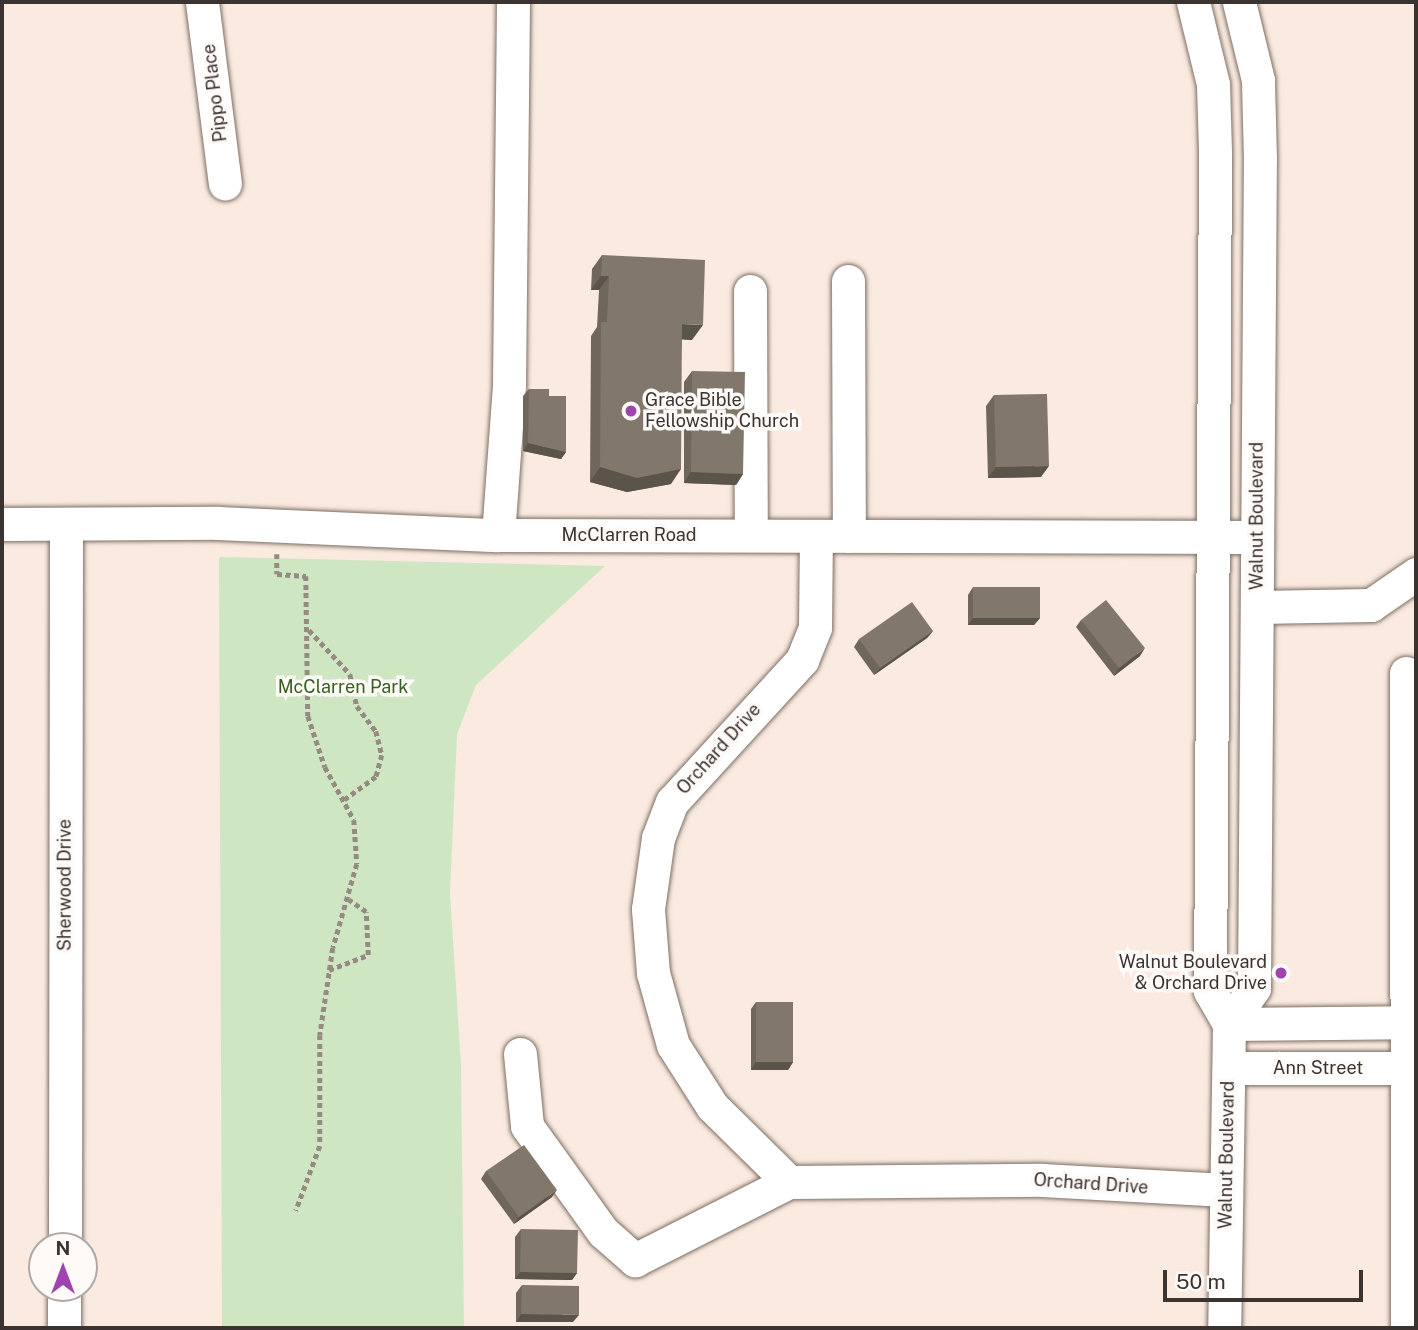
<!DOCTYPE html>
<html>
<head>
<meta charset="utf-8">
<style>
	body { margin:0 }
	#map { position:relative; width:1418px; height:1330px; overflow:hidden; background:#faeadf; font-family:"Public Sans",sans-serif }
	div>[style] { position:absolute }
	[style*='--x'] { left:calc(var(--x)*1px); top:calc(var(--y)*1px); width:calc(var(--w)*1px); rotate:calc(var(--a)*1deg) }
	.green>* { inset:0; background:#cfe6c3 }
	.path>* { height:4.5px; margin-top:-2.25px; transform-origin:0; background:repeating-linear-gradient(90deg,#968b83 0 5px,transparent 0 8.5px) }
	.roads { filter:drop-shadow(0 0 2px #7d6f65) drop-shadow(0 0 2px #7d6f65) }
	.minor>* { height:33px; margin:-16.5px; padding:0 16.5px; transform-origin:16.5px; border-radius:16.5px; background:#fff }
	.wall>* { inset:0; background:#6f675c }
	.shaded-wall>* { inset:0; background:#5a544b }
	.building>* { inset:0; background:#81786b }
	.dots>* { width:19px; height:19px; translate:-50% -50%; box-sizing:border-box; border:4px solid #fdfaf8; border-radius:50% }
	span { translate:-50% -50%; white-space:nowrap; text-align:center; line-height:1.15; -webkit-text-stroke:7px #fdfaf8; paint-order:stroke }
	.street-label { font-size:18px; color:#3a332f }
	.poi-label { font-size:18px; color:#3a332f }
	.left { translate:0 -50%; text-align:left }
	.right { translate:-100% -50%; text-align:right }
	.park-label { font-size:18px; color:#38611e }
	.frame { position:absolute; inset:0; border:4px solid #3a332f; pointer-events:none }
	.north { position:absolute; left:28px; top:1232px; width:70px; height:70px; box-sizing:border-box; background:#fdfaf8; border:2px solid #afaaa8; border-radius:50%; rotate:0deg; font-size:19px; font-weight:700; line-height:28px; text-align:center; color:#3a332f }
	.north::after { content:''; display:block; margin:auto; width:24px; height:32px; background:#9f43ae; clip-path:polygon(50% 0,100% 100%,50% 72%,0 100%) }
	.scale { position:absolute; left:1163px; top:1270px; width:200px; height:32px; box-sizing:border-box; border:4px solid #3a332f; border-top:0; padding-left:9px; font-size:21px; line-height:24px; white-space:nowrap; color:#3a332f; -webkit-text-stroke:5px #fdfaf8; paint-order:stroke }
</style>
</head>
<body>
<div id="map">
	<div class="green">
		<i style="clip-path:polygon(219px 557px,605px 566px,476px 685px,457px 734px,450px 893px,461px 1065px,464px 1328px,222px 1328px)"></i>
	</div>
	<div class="path">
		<i style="--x:277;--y:554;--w:20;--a:90"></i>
		<i style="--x:277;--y:574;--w:29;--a:4"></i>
		<i style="--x:306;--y:576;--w:140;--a:89.2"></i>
		<i style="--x:308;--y:716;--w:54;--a:71.6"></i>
		<i style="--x:325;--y:767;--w:60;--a:61.3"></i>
		<i style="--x:354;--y:820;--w:44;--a:86.1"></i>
		<i style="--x:357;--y:864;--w:87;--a:105.9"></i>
		<i style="--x:333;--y:948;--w:88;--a:98.5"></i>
		<i style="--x:320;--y:1035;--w:111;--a:90"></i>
		<i style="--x:320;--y:1146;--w:69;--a:110.3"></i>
		<i style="--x:309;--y:630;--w:60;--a:47"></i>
		<i style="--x:350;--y:674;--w:33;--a:78"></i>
		<i style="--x:357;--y:706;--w:31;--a:53"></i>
		<i style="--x:376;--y:731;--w:25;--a:76"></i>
		<i style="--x:382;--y:755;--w:23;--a:105"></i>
		<i style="--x:376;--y:777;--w:39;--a:144"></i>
		<i style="--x:329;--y:970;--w:42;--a:-21"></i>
		<i style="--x:368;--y:955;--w:43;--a:-92.7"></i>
		<i style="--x:366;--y:912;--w:21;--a:-145"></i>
	</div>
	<div class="roads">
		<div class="minor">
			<i style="--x:202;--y:2;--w:183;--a:82.8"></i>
			<i style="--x:1193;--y:2;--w:84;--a:76.3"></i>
			<i style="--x:1213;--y:84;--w:69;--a:88.3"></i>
			<i style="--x:1215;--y:153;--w:838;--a:90.34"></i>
			<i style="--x:1210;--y:991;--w:38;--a:60"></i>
			<i style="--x:1229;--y:1024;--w:304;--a:90.9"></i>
			<i style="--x:848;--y:281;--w:255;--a:89.8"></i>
			<i style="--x:750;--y:291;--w:244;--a:89.8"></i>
			<i style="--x:2;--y:524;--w:216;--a:-0.3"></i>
			<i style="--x:218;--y:523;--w:280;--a:2.5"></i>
			<i style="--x:498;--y:535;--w:759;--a:0.15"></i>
			<i style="--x:498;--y:535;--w:150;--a:-85.8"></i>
			<i style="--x:509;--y:385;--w:383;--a:-89.4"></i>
			<i style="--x:1257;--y:607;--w:114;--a:-1"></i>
			<i style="--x:1371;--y:605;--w:55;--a:-34.6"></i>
			<i style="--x:1406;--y:673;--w:655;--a:89.91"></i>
			<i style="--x:1229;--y:1024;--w:44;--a:-55.2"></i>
			<i style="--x:1254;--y:988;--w:829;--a:-89.59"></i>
			<i style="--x:1260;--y:159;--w:79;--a:-91.5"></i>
			<i style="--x:1258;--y:80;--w:80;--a:-103.7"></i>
			<i style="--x:1229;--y:1024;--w:177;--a:-0.6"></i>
			<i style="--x:520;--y:1054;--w:72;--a:84.4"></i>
			<i style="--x:527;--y:1126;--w:130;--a:54.4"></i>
			<i style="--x:603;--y:1232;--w:43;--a:41.2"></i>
			<i style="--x:635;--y:1260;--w:173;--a:-26.9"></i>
			<i style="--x:789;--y:1182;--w:253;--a:-0.5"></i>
			<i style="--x:1042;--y:1180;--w:184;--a:3.1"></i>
			<i style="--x:1229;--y:1068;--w:178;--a:0"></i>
			<i style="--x:789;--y:1182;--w:108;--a:-135.4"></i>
			<i style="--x:712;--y:1106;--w:72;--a:-122.6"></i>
			<i style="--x:673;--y:1045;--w:75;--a:-105.5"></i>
			<i style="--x:653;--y:973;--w:64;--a:-94.5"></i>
			<i style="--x:648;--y:909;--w:72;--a:-82"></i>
			<i style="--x:658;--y:838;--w:39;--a:-69"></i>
			<i style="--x:672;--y:802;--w:193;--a:-47.5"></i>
			<i style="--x:802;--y:660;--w:35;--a:-68"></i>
			<i style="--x:815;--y:627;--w:91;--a:-89.4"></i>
			<i style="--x:65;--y:1246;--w:722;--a:-89.92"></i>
			<i style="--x:64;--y:1328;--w:40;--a:-90"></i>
		</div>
	</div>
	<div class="wall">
		<i style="clip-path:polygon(602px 255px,692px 340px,682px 339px,671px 484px,627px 492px,590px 482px,591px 336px,597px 327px,599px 290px,591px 290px,592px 269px)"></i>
		<i style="clip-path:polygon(692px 371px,743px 474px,736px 485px,684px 483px,684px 382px)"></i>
		<i style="clip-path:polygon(529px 389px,549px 396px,566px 452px,561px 459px,523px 451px,523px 396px)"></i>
		<i style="clip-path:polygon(994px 395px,1041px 477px,988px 478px,986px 406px)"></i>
		<i style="clip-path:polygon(973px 587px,1040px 618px,1034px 625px,968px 625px,968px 595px)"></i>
		<i style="clip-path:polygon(1081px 620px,1140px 656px,1114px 676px,1076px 627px)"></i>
		<i style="clip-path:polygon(933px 631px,927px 638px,874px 675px,854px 647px,859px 639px)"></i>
		<i style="clip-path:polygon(756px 1002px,793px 1062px,788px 1070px,751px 1070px,751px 1009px)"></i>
		<i style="clip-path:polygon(486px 1171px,552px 1197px,514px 1224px,481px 1179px)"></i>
		<i style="clip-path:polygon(521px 1229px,577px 1273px,572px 1280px,515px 1279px,515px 1237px)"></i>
		<i style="clip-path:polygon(522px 1285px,573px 1322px,516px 1322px,516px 1293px)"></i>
	</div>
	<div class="shaded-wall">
		<i style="clip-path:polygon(601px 276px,609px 276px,599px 290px,591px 290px)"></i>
		<i style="clip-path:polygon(682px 324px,703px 325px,692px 340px,672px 339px)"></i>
		<i style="clip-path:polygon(528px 443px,566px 452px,561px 459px,523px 451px)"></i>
		<i style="clip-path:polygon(1049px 466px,1041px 477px,988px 478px,996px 467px)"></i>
		<i style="clip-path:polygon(600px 467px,681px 469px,671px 484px,627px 492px,590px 482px)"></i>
		<i style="clip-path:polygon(691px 472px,743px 474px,736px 485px,684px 483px)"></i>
		<i style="clip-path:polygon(973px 618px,1040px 618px,1034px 625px,968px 625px)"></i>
		<i style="clip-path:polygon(933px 631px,927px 638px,874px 675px,880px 668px)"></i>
		<i style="clip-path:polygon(1145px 648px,1140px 656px,1114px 676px,1119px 668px)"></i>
		<i style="clip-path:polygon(756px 1062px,793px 1062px,788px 1070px,751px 1070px)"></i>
		<i style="clip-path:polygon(557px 1190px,552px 1197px,514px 1224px,519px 1217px)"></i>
		<i style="clip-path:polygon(520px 1272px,577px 1273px,572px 1280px,515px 1279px)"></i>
		<i style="clip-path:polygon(521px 1314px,579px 1315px,573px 1322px,516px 1322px)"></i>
	</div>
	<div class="building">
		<i style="clip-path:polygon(602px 255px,705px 260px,703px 325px,682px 324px,681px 469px,637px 478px,600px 467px,601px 322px,607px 322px,609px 276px,601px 276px)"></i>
		<i style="clip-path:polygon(692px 371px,745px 372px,743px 474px,691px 472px)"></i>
		<i style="clip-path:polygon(529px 389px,549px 389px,549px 396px,566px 396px,566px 452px,528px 443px)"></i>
		<i style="clip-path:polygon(1047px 394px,1049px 466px,996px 467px,994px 395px)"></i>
		<i style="clip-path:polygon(973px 587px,1040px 587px,1040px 618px,973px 618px)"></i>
		<i style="clip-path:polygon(1106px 600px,1145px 648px,1119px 668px,1081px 620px)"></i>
		<i style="clip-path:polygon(912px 602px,933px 631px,880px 668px,859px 639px)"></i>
		<i style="clip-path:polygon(756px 1002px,793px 1002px,793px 1062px,756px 1062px)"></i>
		<i style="clip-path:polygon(524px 1145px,557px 1190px,519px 1217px,486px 1171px)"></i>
		<i style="clip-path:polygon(521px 1229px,578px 1230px,577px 1273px,520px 1272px)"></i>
		<i style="clip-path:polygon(522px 1285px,579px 1286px,579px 1315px,521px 1314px)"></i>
	</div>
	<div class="dots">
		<i style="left:631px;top:411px;background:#9f43ae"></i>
		<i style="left:1281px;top:973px;background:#9f43ae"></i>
	</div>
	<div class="street-label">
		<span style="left:215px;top:93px;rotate:-97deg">Pippo Place</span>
		<span style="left:1257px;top:516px;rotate:-90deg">Walnut Boulevard</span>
		<span style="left:629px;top:535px">McClarren Road</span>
		<span style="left:719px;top:749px;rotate:-48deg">Orchard Drive</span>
		<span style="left:65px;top:885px;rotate:-90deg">Sherwood Drive</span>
		<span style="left:1318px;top:1068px">Ann Street</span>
		<span style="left:1227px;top:1155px;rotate:-89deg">Walnut Boulevard</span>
		<span style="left:1091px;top:1184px;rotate:4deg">Orchard Drive</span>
	</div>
	<div class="poi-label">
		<span class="left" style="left:645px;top:411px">Grace Bible<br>Fellowship Church</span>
		<span class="right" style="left:1267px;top:973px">Walnut Boulevard<br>&amp; Orchard Drive</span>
	</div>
	<div class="park-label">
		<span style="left:343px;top:687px">McClarren Park</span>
	</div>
	<div class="frame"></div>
	<div class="north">N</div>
	<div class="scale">50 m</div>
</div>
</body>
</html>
